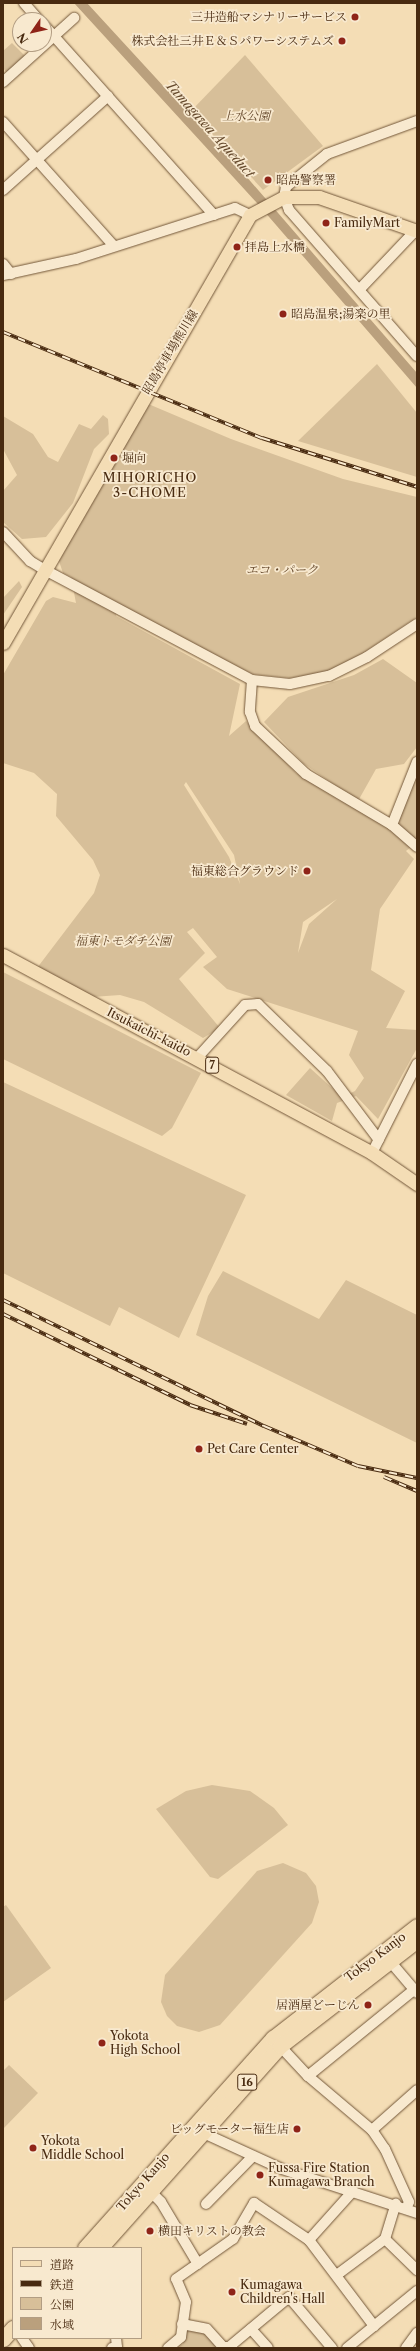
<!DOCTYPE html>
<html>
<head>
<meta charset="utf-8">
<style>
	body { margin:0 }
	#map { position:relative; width:420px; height:2351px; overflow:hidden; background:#f4ddb5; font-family:"Libre Caslon Text","Noto Serif JP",serif }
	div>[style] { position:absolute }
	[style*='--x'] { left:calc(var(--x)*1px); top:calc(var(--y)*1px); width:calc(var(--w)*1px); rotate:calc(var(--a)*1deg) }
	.green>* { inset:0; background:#d7bf99 }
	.water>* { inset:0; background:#baa07d }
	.roads { filter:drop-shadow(0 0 1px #735739) drop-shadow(0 0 1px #735739) }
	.minor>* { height:10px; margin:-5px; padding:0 5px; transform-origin:5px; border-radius:5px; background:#f8e9cf }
	.major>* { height:13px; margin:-6.5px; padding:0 6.5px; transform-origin:6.5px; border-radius:6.5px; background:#f4ddb5 }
	.highway>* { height:15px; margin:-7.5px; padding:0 7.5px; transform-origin:7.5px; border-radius:7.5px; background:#f4ddb5 }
	.rail>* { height:4px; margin-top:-2px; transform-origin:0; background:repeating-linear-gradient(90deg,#f8e9cf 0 8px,#482a10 0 16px); box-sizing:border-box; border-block:1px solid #482a10 }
	.dots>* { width:11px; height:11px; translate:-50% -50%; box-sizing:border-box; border:2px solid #f8e9cf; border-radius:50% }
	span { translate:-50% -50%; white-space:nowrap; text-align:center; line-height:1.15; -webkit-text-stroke:3.5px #f8e9cf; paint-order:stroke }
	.shield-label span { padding:1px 3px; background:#f8e9cf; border:1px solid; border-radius:3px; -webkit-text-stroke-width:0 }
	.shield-label { font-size:11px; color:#482a10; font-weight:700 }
	.poi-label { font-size:12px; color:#482a10 }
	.right { translate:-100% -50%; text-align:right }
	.left { translate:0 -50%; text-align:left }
	.park-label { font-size:12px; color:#65482b; font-style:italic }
	.street-label { font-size:12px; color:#482a10 }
	.water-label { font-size:13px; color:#64482b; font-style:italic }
	.neighbourhood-label { font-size:13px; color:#482a10; letter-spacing:1px }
	.frame { position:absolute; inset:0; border:4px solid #482a10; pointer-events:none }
	.legend { position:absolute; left:12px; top:2247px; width:130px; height:92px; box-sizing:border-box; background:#f8e9cf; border:1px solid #b29d83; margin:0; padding:5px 7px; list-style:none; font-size:12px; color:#482a10 }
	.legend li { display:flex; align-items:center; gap:8px; height:20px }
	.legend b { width:20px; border:1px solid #b29d83 }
	.north { position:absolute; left:12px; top:12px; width:40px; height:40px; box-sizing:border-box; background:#f8e9cf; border:1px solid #b29d83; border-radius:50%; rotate:236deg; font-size:11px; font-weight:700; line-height:16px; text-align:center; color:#482a10 }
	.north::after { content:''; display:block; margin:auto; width:14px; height:18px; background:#8f2418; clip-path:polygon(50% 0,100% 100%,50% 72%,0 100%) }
</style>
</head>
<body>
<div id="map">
	<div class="green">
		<i style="clip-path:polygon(12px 43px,25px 56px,7px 73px,3px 68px,3px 51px)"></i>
		<i style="clip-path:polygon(245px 55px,323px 146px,263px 190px,191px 111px)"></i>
		<i style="clip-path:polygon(377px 364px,417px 413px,417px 477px,298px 441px)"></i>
		<i style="clip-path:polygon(evenodd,146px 403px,231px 439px,343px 479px,417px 497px,417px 617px,363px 653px,327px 672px,290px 678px,252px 674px,118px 605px,116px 616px,240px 684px,229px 736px,246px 721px,296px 773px,390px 829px,411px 847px,406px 851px,414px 859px,380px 909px,371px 970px,405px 991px,386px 1028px,417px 1030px,417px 1048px,378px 1119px,356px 1096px,337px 1103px,332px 1121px,286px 1095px,310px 1068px,342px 1097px,355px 1091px,364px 1078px,349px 1055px,358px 1031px,227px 989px,203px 967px,217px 957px,193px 928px,187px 932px,205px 953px,179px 979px,220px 1028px,203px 1038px,144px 1002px,120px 995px,92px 997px,37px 968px,94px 893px,100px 875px,93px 860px,56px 816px,57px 794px,34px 773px,3px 763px,3px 675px,46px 601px,53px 597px,76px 603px,71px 577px,63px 573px,59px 561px,146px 403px,186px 782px,234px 855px,240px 884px,229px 857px,184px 785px,186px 782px,146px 403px,337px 899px,309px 924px,298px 953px,303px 922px,337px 899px)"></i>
		<i style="clip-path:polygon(103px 415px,108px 419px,109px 434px,94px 449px,73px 503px,46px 537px,22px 539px,3px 522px,3px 491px,17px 475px,3px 449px,3px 416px,33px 434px,48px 457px,58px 462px,79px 424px,91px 429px)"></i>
		<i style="clip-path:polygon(19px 581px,22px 587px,3px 615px,3px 598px)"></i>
		<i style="clip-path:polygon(383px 659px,417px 683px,417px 747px,404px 764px,376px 769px,358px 801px,303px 763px,264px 722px,288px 697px,354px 675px)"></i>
		<i style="clip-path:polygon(417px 773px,417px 842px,397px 825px)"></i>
		<i style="clip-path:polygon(3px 972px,201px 1073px,172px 1128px,162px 1136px,3px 1059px)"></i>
		<i style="clip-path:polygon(3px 1082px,246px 1195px,179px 1338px,119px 1307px,110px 1326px,3px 1273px)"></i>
		<i style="clip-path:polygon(223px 1271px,319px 1319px,346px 1280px,417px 1315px,417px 1443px,196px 1335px,208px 1296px)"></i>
		<i style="clip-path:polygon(212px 1785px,250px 1791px,274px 1808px,288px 1825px,218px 1879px,210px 1877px,156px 1809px,186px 1791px)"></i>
		<i style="clip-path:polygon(283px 1863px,306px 1873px,316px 1886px,319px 1902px,312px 1923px,220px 2025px,199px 2032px,177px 2026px,167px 2016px,161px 2002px,165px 1975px,257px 1871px)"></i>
		<i style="clip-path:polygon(6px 1905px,51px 1968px,3px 2002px,3px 1907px)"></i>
		<i style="clip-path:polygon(9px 2065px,38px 2093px,3px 2129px,3px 2071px)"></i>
		<i style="clip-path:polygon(185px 2328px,210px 2335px,221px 2348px,177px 2348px,183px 2344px)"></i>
	</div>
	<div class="water">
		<i style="clip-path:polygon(74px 3px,87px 3px,245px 175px,417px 373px,417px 388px,257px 203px)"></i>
	</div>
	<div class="roads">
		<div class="minor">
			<i style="--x:24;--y:3;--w:23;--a:49"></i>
			<i style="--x:44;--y:25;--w:255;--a:48.2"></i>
			<i style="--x:3;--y:82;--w:96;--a:-42"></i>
			<i style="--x:417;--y:121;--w:96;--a:159.9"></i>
			<i style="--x:327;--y:154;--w:53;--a:141.2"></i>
			<i style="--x:286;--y:187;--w:10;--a:101"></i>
			<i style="--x:284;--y:197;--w:14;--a:69"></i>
			<i style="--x:289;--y:210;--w:194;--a:48.8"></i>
			<i style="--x:3;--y:122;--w:166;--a:48.2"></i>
			<i style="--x:3;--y:190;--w:141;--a:-41.8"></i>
			<i style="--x:3;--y:264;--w:13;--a:51"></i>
			<i style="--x:3;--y:275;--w:75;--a:-12.4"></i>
			<i style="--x:76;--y:259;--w:167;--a:-17.8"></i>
			<i style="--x:235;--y:208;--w:17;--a:25"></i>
			<i style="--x:360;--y:289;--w:81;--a:-46.5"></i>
			<i style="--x:3;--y:532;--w:40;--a:47"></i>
			<i style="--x:30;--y:561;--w:17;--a:31"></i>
			<i style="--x:45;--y:570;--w:234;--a:28"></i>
			<i style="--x:252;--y:680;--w:38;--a:6"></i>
			<i style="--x:290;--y:684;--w:40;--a:-12"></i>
			<i style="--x:329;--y:676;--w:42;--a:-26.6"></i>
			<i style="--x:367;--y:657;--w:60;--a:-33.4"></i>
			<i style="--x:252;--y:680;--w:32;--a:94"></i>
			<i style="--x:250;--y:712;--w:15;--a:70"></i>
			<i style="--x:255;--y:726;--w:70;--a:43.3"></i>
			<i style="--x:306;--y:774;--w:100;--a:30.7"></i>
			<i style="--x:392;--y:825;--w:33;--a:41"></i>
			<i style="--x:392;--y:825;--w:68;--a:-68.4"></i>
			<i style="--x:198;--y:1057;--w:70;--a:-47.9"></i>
			<i style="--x:245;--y:1005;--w:13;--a:-4"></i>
			<i style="--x:258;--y:1004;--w:96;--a:44.2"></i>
			<i style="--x:327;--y:1071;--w:86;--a:53"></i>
			<i style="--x:372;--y:1153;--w:100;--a:-63.2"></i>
			<i style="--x:389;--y:1960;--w:43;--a:49.7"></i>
			<i style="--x:280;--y:2046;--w:41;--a:47"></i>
			<i style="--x:308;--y:2076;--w:84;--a:40.2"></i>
			<i style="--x:372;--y:2130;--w:23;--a:56"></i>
			<i style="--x:385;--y:2149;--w:58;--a:65.6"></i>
			<i style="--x:409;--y:2202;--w:5;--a:112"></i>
			<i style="--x:308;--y:2076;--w:136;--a:-39.1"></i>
			<i style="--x:372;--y:2130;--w:60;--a:-41.6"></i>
			<i style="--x:199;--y:2131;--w:91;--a:24.6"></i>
			<i style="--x:282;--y:2169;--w:142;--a:18.1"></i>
			<i style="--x:151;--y:2192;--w:14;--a:45"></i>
			<i style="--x:161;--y:2202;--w:72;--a:59.2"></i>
			<i style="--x:206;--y:2204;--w:67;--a:-45.6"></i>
			<i style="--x:385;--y:2239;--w:37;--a:-73"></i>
			<i style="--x:309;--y:2240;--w:66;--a:-48.1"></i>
			<i style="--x:338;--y:2274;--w:59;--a:-36.7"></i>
			<i style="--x:385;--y:2239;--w:45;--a:44.1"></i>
			<i style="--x:182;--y:2324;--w:25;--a:11"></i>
			<i style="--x:207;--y:2329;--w:24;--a:48"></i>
			<i style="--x:223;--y:2347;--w:6;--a:0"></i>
			<i style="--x:229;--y:2347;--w:78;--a:-39.8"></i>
			<i style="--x:289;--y:2297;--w:67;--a:49.9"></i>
			<i style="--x:251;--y:2329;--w:25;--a:48"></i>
			<i style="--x:22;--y:2338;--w:12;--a:55"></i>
			<i style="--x:112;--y:2348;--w:5;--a:-11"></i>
			<i style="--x:117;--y:2347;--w:9;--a:-96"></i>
			<i style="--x:168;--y:2348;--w:17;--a:-40"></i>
			<i style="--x:181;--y:2337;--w:35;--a:-82"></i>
			<i style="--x:186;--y:2302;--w:25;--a:-113"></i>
			<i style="--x:176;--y:2279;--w:70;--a:-35.1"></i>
			<i style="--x:233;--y:2239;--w:42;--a:-59.7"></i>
			<i style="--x:254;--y:2203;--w:66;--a:33.9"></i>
			<i style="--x:309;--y:2240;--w:108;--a:52.9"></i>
			<i style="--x:347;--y:2348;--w:90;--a:-39.2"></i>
			<i style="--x:406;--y:2348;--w:19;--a:-54"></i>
		</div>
		<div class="major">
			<i style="--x:3;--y:643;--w:494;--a:-60"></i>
			<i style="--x:250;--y:215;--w:38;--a:-28"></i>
			<i style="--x:284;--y:197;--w:35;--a:0"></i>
			<i style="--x:319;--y:197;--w:104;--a:19.1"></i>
			<i style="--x:3;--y:955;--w:419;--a:28.2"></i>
			<i style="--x:372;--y:1153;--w:55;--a:34.6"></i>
		</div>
		<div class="highway">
			<i style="--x:85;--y:2248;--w:282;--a:-48.2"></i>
			<i style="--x:273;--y:2038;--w:182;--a:-37.9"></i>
			<i style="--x:100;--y:2248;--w:271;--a:-48.3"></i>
			<i style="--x:280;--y:2046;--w:173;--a:-37.7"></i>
			<i style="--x:3;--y:2339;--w:15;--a:-48"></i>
		</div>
	</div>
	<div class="rail">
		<i style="--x:3;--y:332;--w:280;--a:22.3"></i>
		<i style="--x:262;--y:438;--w:163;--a:17.5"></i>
		<i style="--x:3;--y:1300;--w:290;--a:25.8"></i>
		<i style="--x:264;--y:1426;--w:102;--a:23.1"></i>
		<i style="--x:358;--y:1466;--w:60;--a:11.5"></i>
		<i style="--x:3;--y:1314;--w:208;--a:25.9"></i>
		<i style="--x:190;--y:1405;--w:60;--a:18.4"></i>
		<i style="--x:384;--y:1477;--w:36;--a:23"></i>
	</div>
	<div class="dots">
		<i style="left:355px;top:17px;background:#8f2418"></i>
		<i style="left:342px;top:41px;background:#8f2418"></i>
		<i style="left:268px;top:180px;background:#8f2418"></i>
		<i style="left:326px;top:223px;background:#8f2418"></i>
		<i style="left:237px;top:247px;background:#8f2418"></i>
		<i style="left:283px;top:314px;background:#8f2418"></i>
		<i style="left:114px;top:458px;background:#8f2418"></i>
		<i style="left:307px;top:871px;background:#8f2418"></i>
		<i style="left:199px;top:1449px;background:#8f2418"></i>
		<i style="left:368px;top:2005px;background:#8f2418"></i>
		<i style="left:102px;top:2043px;background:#8f2418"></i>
		<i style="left:297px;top:2129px;background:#8f2418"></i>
		<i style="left:33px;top:2148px;background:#8f2418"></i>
		<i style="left:260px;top:2175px;background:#8f2418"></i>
		<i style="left:150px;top:2231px;background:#8f2418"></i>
		<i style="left:232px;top:2292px;background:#8f2418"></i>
	</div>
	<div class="shield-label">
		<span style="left:212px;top:1065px">7</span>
		<span style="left:247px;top:2082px">16</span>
	</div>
	<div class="poi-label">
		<span class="right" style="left:347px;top:17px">三井造船マシナリーサービス</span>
		<span class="right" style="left:334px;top:41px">株式会社三井Ｅ＆Ｓパワーシステムズ</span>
		<span class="left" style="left:276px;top:180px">昭島警察署</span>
		<span class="left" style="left:334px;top:223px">FamilyMart</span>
		<span class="left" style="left:245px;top:247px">拝島上水橋</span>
		<span class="left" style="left:291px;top:314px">昭島温泉;湯楽の里</span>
		<span class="left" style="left:122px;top:458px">堀向</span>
		<span class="right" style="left:299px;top:871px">福東総合グラウンド</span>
		<span class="left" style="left:207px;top:1449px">Pet Care Center</span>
		<span class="right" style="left:360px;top:2005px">居酒屋どーじん</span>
		<span class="left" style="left:110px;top:2043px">Yokota<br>High School</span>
		<span class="right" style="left:289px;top:2129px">ビッグモーター福生店</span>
		<span class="left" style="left:41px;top:2148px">Yokota<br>Middle School</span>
		<span class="left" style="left:268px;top:2175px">Fussa Fire Station<br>Kumagawa Branch</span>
		<span class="left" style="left:158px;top:2231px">横田キリストの教会</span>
		<span class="left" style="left:240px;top:2292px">Kumagawa<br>Children's Hall</span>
	</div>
	<div class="park-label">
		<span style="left:246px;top:116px">上水公園</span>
		<span style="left:282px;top:570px">エコ・パーク</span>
		<span style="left:123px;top:941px">福東トモダチ公園</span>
	</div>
	<div class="street-label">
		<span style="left:170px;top:352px;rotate:-59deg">昭島停車場熊川線</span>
		<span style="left:149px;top:1032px;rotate:27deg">Itsukaichi-kaido</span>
		<span style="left:375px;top:1957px;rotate:-37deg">Tokyo Kanjo</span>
		<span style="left:143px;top:2182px;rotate:-49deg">Tokyo Kanjo</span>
	</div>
	<div class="water-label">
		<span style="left:210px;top:129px;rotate:48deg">Tamagawa Aqueduct</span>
	</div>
	<div class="neighbourhood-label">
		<span style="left:150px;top:485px">MIHORICHO<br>3-CHOME</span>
	</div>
	<div class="frame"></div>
	<ul class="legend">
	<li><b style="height:5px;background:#f4ddb5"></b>道路</li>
	<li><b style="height:5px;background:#482a10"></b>鉄道</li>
	<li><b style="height:11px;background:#d7bf99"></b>公園</li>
	<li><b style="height:11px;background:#baa07d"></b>水域</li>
	</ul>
	<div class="north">N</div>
</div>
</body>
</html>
